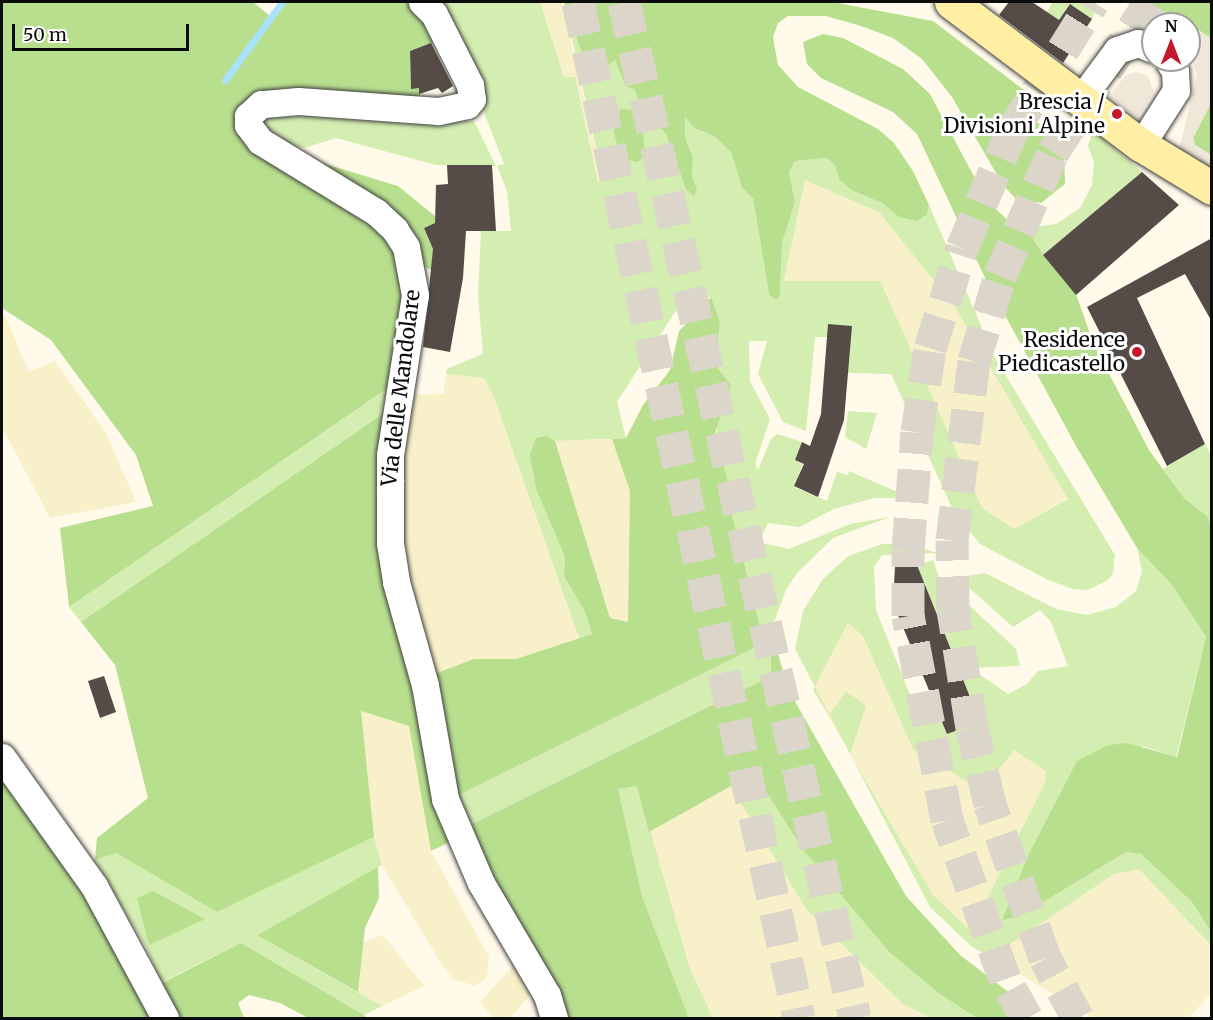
<!DOCTYPE html>
<html>
<head>
<meta charset="utf-8">
<style>
	body { margin:0 }
	#map { position:relative; width:1213px; height:1020px; overflow:hidden; background:#fffaea; font-family:Merriweather,serif }
	div>[style] { position:absolute }
	[style*='--x'] { left:calc(var(--x)*1px); top:calc(var(--y)*1px); width:calc(var(--w)*1px); rotate:calc(var(--a)*1deg) }
	.farmland>* { inset:0; background:#f8f0c8 }
	.green>* { inset:0; background:#d4edb0 }
	.forest>* { inset:0; background:#b8df8e }
	.plaza>* { inset:0; background:#efe8d9 }
	.stream>* { height:7px; margin:-3.5px; padding:0 3.5px; transform-origin:3.5px; border-radius:3.5px; background:#a9e2fc }
	.building>* { inset:0; background:#554c47 }
	.highway-tunnel>* { height:33px; margin-top:-16.5px; transform-origin:0; background:repeating-linear-gradient(90deg,#dbd6c9 0 33px,transparent 0 49px) }
	.roads { filter:drop-shadow(0 0 2px #3f3f3f) drop-shadow(0 0 2px #3f3f3f) }
	.street>* { height:27px; margin:-13.5px; padding:0 13.5px; transform-origin:13.5px; border-radius:13.5px; background:#fff }
	.secondary>* { height:33px; margin:-16.5px; padding:0 16.5px; transform-origin:16.5px; border-radius:16.5px; background:#ffefa5 }
	.dots>* { width:16px; height:16px; translate:-50% -50%; box-sizing:border-box; border:3px solid #fff; border-radius:50% }
	span { translate:-50% -50%; white-space:nowrap; text-align:center; line-height:1.15; -webkit-text-stroke:6px #fff; paint-order:stroke }
	.poi-label { font-size:21px; color:#0c0c0c }
	.right { translate:-100% -50%; text-align:right }
	.street-label { font-size:21px; color:#0c0c0c }
	.frame { position:absolute; inset:0; border:3px solid #0c0c0c; pointer-events:none }
	.north { position:absolute; left:1141px; top:12px; width:60px; height:60px; box-sizing:border-box; background:#fff; border:2px solid #9e9e9e; border-radius:50%; rotate:0deg; font-size:16px; font-weight:700; line-height:24px; text-align:center; color:#0c0c0c }
	.north::after { content:''; display:block; margin:auto; width:21px; height:27px; background:#c7182b; clip-path:polygon(50% 0,100% 100%,50% 72%,0 100%) }
	.scale { position:absolute; left:12px; top:24px; width:177px; height:27px; box-sizing:border-box; border:3px solid #0c0c0c; border-top:0; padding-left:8px; font-size:18px; line-height:21px; white-space:nowrap; color:#0c0c0c; -webkit-text-stroke:4px #fff; paint-order:stroke }
</style>
</head>
<body>
<div id="map">
	<div class="farmland">
		<i style="clip-path:polygon(540px 2px,562px 2px,603px 181px,598px 182px,575px 77px,564px 77px)"></i>
		<i style="clip-path:polygon(805px 179px,879px 212px,955px 307px,1068px 498px,1014px 529px,983px 511px,880px 282px,784px 281px)"></i>
		<i style="clip-path:polygon(2px 309px,29px 372px,55px 361px,106px 433px,136px 502px,50px 518px,2px 427px)"></i>
		<i style="clip-path:polygon(587px 352px,630px 491px,628px 622px,610px 618px,555px 441px,612px 439px)"></i>
		<i style="clip-path:polygon(446px 374px,484px 378px,494px 397px,579px 638px,516px 659px,474px 659px,429px 676px,417px 640px,396px 498px,412px 395px,443px 394px)"></i>
		<i style="clip-path:polygon(848px 623px,863px 636px,913px 749px,1008px 753px,1014px 750px,1046px 770px,1046px 780px,971px 931px,933px 895px,813px 690px)"></i>
		<i style="clip-path:polygon(360px 711px,409px 726px,431px 851px,489px 957px,487px 977px,475px 986px,453px 979px,444px 968px,382px 865px,374px 837px)"></i>
		<i style="clip-path:polygon(729px 784px,807px 910px,903px 1004px,931px 1018px,713px 1018px,690px 969px,649px 832px)"></i>
		<i style="clip-path:polygon(1140px 869px,1211px 945px,1211px 994px,1188px 1018px,1093px 1018px,991px 957px,1114px 874px)"></i>
		<i style="clip-path:polygon(383px 935px,424px 986px,382px 1006px,358px 992px,363px 942px)"></i>
		<i style="clip-path:polygon(514px 965px,532px 993px,510px 1018px,494px 1018px,480px 1002px)"></i>
	</div>
	<div class="green">
		<i style="clip-path:polygon(evenodd,436px 2px,540px 2px,564px 77px,575px 77px,598px 182px,603px 180px,564px 2px,575px 31px,615px 59px,626px 87px,634px 89px,643px 110px,666px 134px,685px 178px,697px 189px,692px 177px,693px 157px,685px 137px,685px 115px,694px 128px,714px 136px,731px 152px,742px 188px,753px 198px,769px 294px,780px 295px,782px 243px,795px 202px,789px 172px,795px 161px,827px 158px,835px 165px,839px 179px,851px 190px,882px 203px,899px 217px,927px 214px,929px 205px,994px 356px,1115px 555px,1113px 573px,1108px 580px,1088px 590px,1073px 589px,1048px 580px,980px 544px,953px 510px,891px 374px,848px 373px,851px 326px,827px 337px,815px 337px,806px 431px,783px 422px,758px 374px,767px 341px,749px 341px,750px 381px,770px 419px,755px 464px,758px 470px,771px 439px,777px 434px,802px 442px,795px 460px,803px 464px,794px 487px,827px 501px,837px 472px,847px 475px,849px 471px,925px 504px,902px 498px,874px 498px,834px 509px,799px 527px,768px 523px,759px 542px,789px 549px,850px 524px,890px 517px,833px 538px,797px 573px,786px 590px,771px 630px,771px 676px,468px 826px,457px 796px,764px 643px,730px 506px,730px 489px,710px 448px,717px 430px,715px 365px,720px 322px,711px 297px,696px 298px,675px 312px,617px 402px,626px 438px,555px 441px,547px 436px,532px 466px,536px 489px,565px 557px,564px 576px,585px 612px,592px 634px,579px 638px,494px 397px,484px 378px,446px 374px,447px 369px,483px 354px,478px 295px,481px 231px,511px 231px,507px 191px,497px 166px,436px 165px,336px 138px,304px 148px,288px 145px,266px 129px,265px 120px,281px 112px,410px 121px,474px 121px,496px 166px,504px 164px,483px 110px,479px 83px,436px 2px,805px 180px,879px 212px,955px 307px,1068px 499px,1014px 529px,982px 508px,880px 281px,784px 281px,805px 180px)"></i>
		<i style="clip-path:polygon(1053px 2px,1096px 2px,1095px 12px,1092px 19px,1070px 4px,1041px 49px,1034px 32px)"></i>
		<i style="clip-path:polygon(1093px 130px,1142px 172px,1043px 255px,1027px 228px,1056px 224px,1080px 208px,1092px 185px,1094px 162px,1088px 146px)"></i>
		<i style="clip-path:polygon(398px 381px,394px 406px,81px 622px,69px 607px)"></i>
		<i style="clip-path:polygon(848px 411px,877px 413px,866px 449px,845px 437px)"></i>
		<i style="clip-path:polygon(1205px 444px,1211px 455px,1211px 528px,1207px 516px,1184px 498px,1163px 469px)"></i>
		<i style="clip-path:polygon(evenodd,882px 544px,908px 544px,937px 553px,882px 555px,874px 567px,876px 610px,917px 712px,935px 705px,947px 734px,979px 722px,917px 565px,933px 560px,939px 577px,1016px 649px,1020px 666px,970px 668px,1008px 694px,1027px 684px,1038px 671px,1068px 666px,1051px 622px,1040px 610px,1013px 627px,968px 587px,967px 576px,985px 573px,1056px 609px,1087px 615px,1116px 607px,1136px 591px,1142px 571px,1137px 548px,1172px 585px,1206px 637px,1176px 757px,1143px 746px,1020px 916px,1126px 852px,1141px 854px,1192px 902px,1211px 932px,1211px 945px,1139px 869px,1114px 874px,991px 957px,972px 947px,930px 907px,795px 649px,803px 611px,823px 579px,848px 556px,882px 544px,848px 623px,863px 636px,913px 749px,982px 791px,1014px 750px,1046px 771px,1046px 780px,971px 931px,933px 895px,850px 754px,866px 706px,846px 691px,829px 715px,813px 690px,848px 623px)"></i>
		<i style="clip-path:polygon(754px 773px,804px 851px,889px 952px,941px 995px,977px 1018px,931px 1018px,903px 1004px,807px 910px,729px 784px)"></i>
		<i style="clip-path:polygon(637px 785px,690px 969px,713px 1018px,689px 1018px,642px 896px,618px 789px)"></i>
		<i style="clip-path:polygon(374px 837px,382px 865px,257px 935px,382px 1006px,364px 1015px,241px 943px,162px 982px,146px 947px,95px 860px,116px 853px,217px 912px)"></i>
	</div>
	<div class="forest">
		<i style="clip-path:polygon(2px 2px,253px 2px,271px 17px,282px 2px,412px 2px,443px 39px,410px 51px,411px 88px,419px 88px,420px 98px,238px 111px,353px 205px,403px 253px,398px 381px,69px 607px,60px 528px,153px 506px,136px 455px,51px 340px,2px 308px)"></i>
		<i style="clip-path:polygon(564px 2px,832px 2px,933px 21px,1024px 90px,1027px 118px,1049px 128px,1057px 148px,1064px 150px,1065px 184px,1041px 203px,1016px 199px,1003px 185px,952px 97px,922px 59px,893px 38px,861px 26px,826px 16px,788px 16px,778px 23px,773px 37px,778px 65px,798px 87px,878px 129px,894px 143px,913px 171px,929px 205px,927px 214px,917px 221px,899px 217px,882px 203px,851px 190px,839px 179px,835px 165px,827px 158px,795px 161px,789px 172px,795px 202px,782px 243px,780px 295px,776px 300px,769px 294px,753px 198px,742px 188px,731px 152px,714px 136px,694px 128px,685px 116px,685px 137px,693px 157px,692px 177px,697px 189px,694px 196px,686px 189px,666px 134px,643px 110px,634px 89px,626px 87px,615px 60px,600px 70px,586px 64px)"></i>
		<i style="clip-path:polygon(1142px 2px,1211px 2px,1211px 38px,1189px 24px)"></i>
		<i style="clip-path:polygon(823px 34px,843px 38px,903px 69px,930px 94px,987px 201px,1012px 224px,1027px 228px,1043px 255px,1076px 294px,1094px 345px,1149px 450px,1184px 498px,1207px 516px,1212px 528px,1211px 932px,1192px 902px,1141px 854px,1126px 852px,1020px 916px,1002px 920px,1029px 854px,1077px 761px,1109px 745px,1127px 743px,1177px 757px,1206px 637px,1172px 585px,1137px 548px,1076px 446px,988px 284px,917px 134px,893px 112px,821px 78px,807px 64px,803px 42px)"></i>
		<i style="clip-path:polygon(1211px 103px,1211px 155px,1195px 145px,1193px 138px)"></i>
		<i style="clip-path:polygon(621px 109px,632px 110px,642px 120px,645px 155px,638px 162px,620px 158px,611px 119px)"></i>
		<i style="clip-path:polygon(306px 158px,398px 186px,435px 216px,435px 223px,424px 228px,433px 249px,432px 270px,422px 266px)"></i>
		<i style="clip-path:polygon(711px 297px,720px 322px,715px 365px,731px 385px,710px 448px,721px 457px,730px 489px,730px 506px,764px 643px,457px 796px,429px 676px,474px 659px,516px 659px,592px 634px,585px 612px,564px 576px,565px 557px,536px 489px,530px 455px,536px 438px,547px 436px,555px 441px,610px 618px,628px 622px,630px 491px,612px 439px,626px 438px,643px 405px,670px 370px,679px 331px)"></i>
		<i style="clip-path:polygon(394px 406px,385px 447px,456px 839px,431px 851px,409px 726px,361px 711px,374px 837px,217px 912px,116px 853px,95px 860px,97px 838px,148px 798px,115px 665px,81px 622px)"></i>
		<i style="clip-path:polygon(771px 630px,789px 691px,906px 896px,960px 955px,1028px 1007px,1027px 1018px,977px 1018px,941px 995px,889px 952px,804px 851px,754px 773px,649px 832px,637px 786px,618px 789px,642px 896px,689px 1018px,561px 1018px,512px 927px,468px 826px,771px 676px)"></i>
		<i style="clip-path:polygon(2px 775px,55px 843px,156px 1018px,2px 1018px)"></i>
		<i style="clip-path:polygon(378px 867px,379px 898px,365px 928px,358px 992px,257px 935px)"></i>
		<i style="clip-path:polygon(153px 891px,205px 919px,149px 945px,137px 898px)"></i>
		<i style="clip-path:polygon(241px 943px,364px 1015px,366px 1018px,308px 1018px,280px 1003px,249px 995px,238px 1003px,244px 1018px,177px 1018px,162px 983px)"></i>
	</div>
	<div class="plaza">
		<i style="clip-path:polygon(1127px 2px,1142px 2px,1184px 24px,1159px 24px)"></i>
		<i style="clip-path:polygon(1189px 26px,1211px 38px,1211px 103px,1193px 138px,1195px 145px,1211px 155px,1211px 174px,1179px 150px,1197px 74px,1189px 50px)"></i>
		<i style="clip-path:polygon(1136px 72px,1147px 75px,1154px 91px,1137px 118px,1109px 97px,1125px 76px)"></i>
	</div>
	<div class="stream">
		<i style="--x:225;--y:80;--w:97;--a:-53.8"></i>
	</div>
	<div class="building">
		<i style="clip-path:polygon(1009px 2px,1032px 2px,1059px 20px,1070px 4px,1092px 19px,1063px 63px,999px 15px)"></i>
		<i style="clip-path:polygon(431px 43px,453px 86px,442px 93px,438px 88px,419px 94px,419px 88px,411px 89px,410px 51px)"></i>
		<i style="clip-path:polygon(447px 165px,492px 165px,496px 231px,466px 231px,463px 278px,450px 352px,423px 347px,433px 249px,424px 228px,435px 223px,436px 185px,448px 184px)"></i>
		<i style="clip-path:polygon(1142px 172px,1179px 205px,1076px 295px,1043px 255px)"></i>
		<i style="clip-path:polygon(1212px 238px,1212px 322px,1185px 274px,1137px 298px,1205px 444px,1167px 466px,1087px 307px)"></i>
		<i style="clip-path:polygon(828px 324px,852px 326px,844px 420px,818px 497px,794px 486px,804px 464px,795px 460px,802px 442px,810px 446px,821px 414px)"></i>
		<i style="clip-path:polygon(917px 565px,980px 722px,947px 734px,893px 603px,895px 567px)"></i>
		<i style="clip-path:polygon(104px 676px,116px 712px,100px 718px,88px 681px)"></i>
	</div>
	<div class="highway-tunnel">
		<i style="--x:578;--y:2;--w:1040;--a:77.73"></i>
		<i style="--x:624;--y:2;--w:1042;--a:77.19"></i>
		<i style="--x:1027;--y:1018;--w:45;--a:-119.4"></i>
		<i style="--x:1005;--y:979;--w:169;--a:-110"></i>
		<i style="--x:947;--y:820;--w:208;--a:-100.8"></i>
		<i style="--x:908;--y:616;--w:65;--a:-90"></i>
		<i style="--x:908;--y:551;--w:119;--a:-85.7"></i>
		<i style="--x:917;--y:432;--w:85;--a:-81.2"></i>
		<i style="--x:930;--y:348;--w:105;--a:-72.3"></i>
		<i style="--x:962;--y:248;--w:125;--a:-66.9"></i>
		<i style="--x:1011;--y:133;--w:155;--a:-58"></i>
		<i style="--x:1078;--y:1018;--w:68;--a:-118.8"></i>
		<i style="--x:1045;--y:958;--w:164;--a:-109.7"></i>
		<i style="--x:990;--y:804;--w:78;--a:-103.3"></i>
		<i style="--x:972;--y:728;--w:121;--a:-99.1"></i>
		<i style="--x:953;--y:609;--w:69;--a:-90.8"></i>
		<i style="--x:952;--y:540;--w:180;--a:-83"></i>
		<i style="--x:974;--y:361;--w:89;--a:-73"></i>
		<i style="--x:1000;--y:276;--w:135;--a:-66.9"></i>
		<i style="--x:1053;--y:152;--w:179;--a:-57.1"></i>
	</div>
	<div class="roads">
		<div class="street">
			<i style="--x:422;--y:2;--w:17;--a:45"></i>
			<i style="--x:434;--y:14;--w:80;--a:63.1"></i>
			<i style="--x:470;--y:85;--w:14;--a:82"></i>
			<i style="--x:472;--y:99;--w:8;--a:130"></i>
			<i style="--x:467;--y:105;--w:30;--a:168"></i>
			<i style="--x:438;--y:111;--w:140;--a:-175.9"></i>
			<i style="--x:298;--y:101;--w:37;--a:175"></i>
			<i style="--x:261;--y:104;--w:18;--a:137"></i>
			<i style="--x:248;--y:116;--w:9;--a:90"></i>
			<i style="--x:248;--y:125;--w:20;--a:53"></i>
			<i style="--x:260;--y:141;--w:136;--a:31.5"></i>
			<i style="--x:376;--y:212;--w:26;--a:43"></i>
			<i style="--x:395;--y:230;--w:20;--a:57"></i>
			<i style="--x:406;--y:247;--w:49;--a:79.4"></i>
			<i style="--x:415;--y:295;--w:162;--a:98.9"></i>
			<i style="--x:390;--y:455;--w:88;--a:90"></i>
			<i style="--x:390;--y:543;--w:39;--a:81"></i>
			<i style="--x:396;--y:582;--w:107;--a:74.3"></i>
			<i style="--x:425;--y:685;--w:116;--a:80"></i>
			<i style="--x:445;--y:799;--w:91;--a:66.8"></i>
			<i style="--x:481;--y:883;--w:130;--a:59.5"></i>
			<i style="--x:547;--y:995;--w:24;--a:73"></i>
			<i style="--x:1080;--y:100;--w:62;--a:-53.5"></i>
			<i style="--x:1117;--y:50;--w:22;--a:-18"></i>
			<i style="--x:1138;--y:43;--w:16;--a:22"></i>
			<i style="--x:1141;--y:145;--w:65;--a:-57.5"></i>
			<i style="--x:1176;--y:90;--w:19;--a:-93"></i>
			<i style="--x:1175;--y:71;--w:13;--a:-122"></i>
			<i style="--x:2;--y:757;--w:158;--a:54.5"></i>
			<i style="--x:94;--y:886;--w:150;--a:61.7"></i>
		</div>
		<div class="secondary">
			<i style="--x:951;--y:2;--w:238;--a:37"></i>
			<i style="--x:1141;--y:145;--w:83;--a:31.2"></i>
		</div>
	</div>
	<div class="dots">
		<i style="left:1117px;top:114px;background:#c7182b"></i>
		<i style="left:1137px;top:352px;background:#c7182b"></i>
	</div>
	<div class="poi-label">
		<span class="right" style="left:1105px;top:114px">Brescia /<br>Divisioni Alpine</span>
		<span class="right" style="left:1125px;top:352px">Residence<br>Piedicastello</span>
	</div>
	<div class="street-label">
		<span style="left:401px;top:388px;rotate:-83deg">Via delle Mandolare</span>
	</div>
	<div class="frame"></div>
	<div class="north">N</div>
	<div class="scale">50 m</div>
</div>
</body>
</html>
